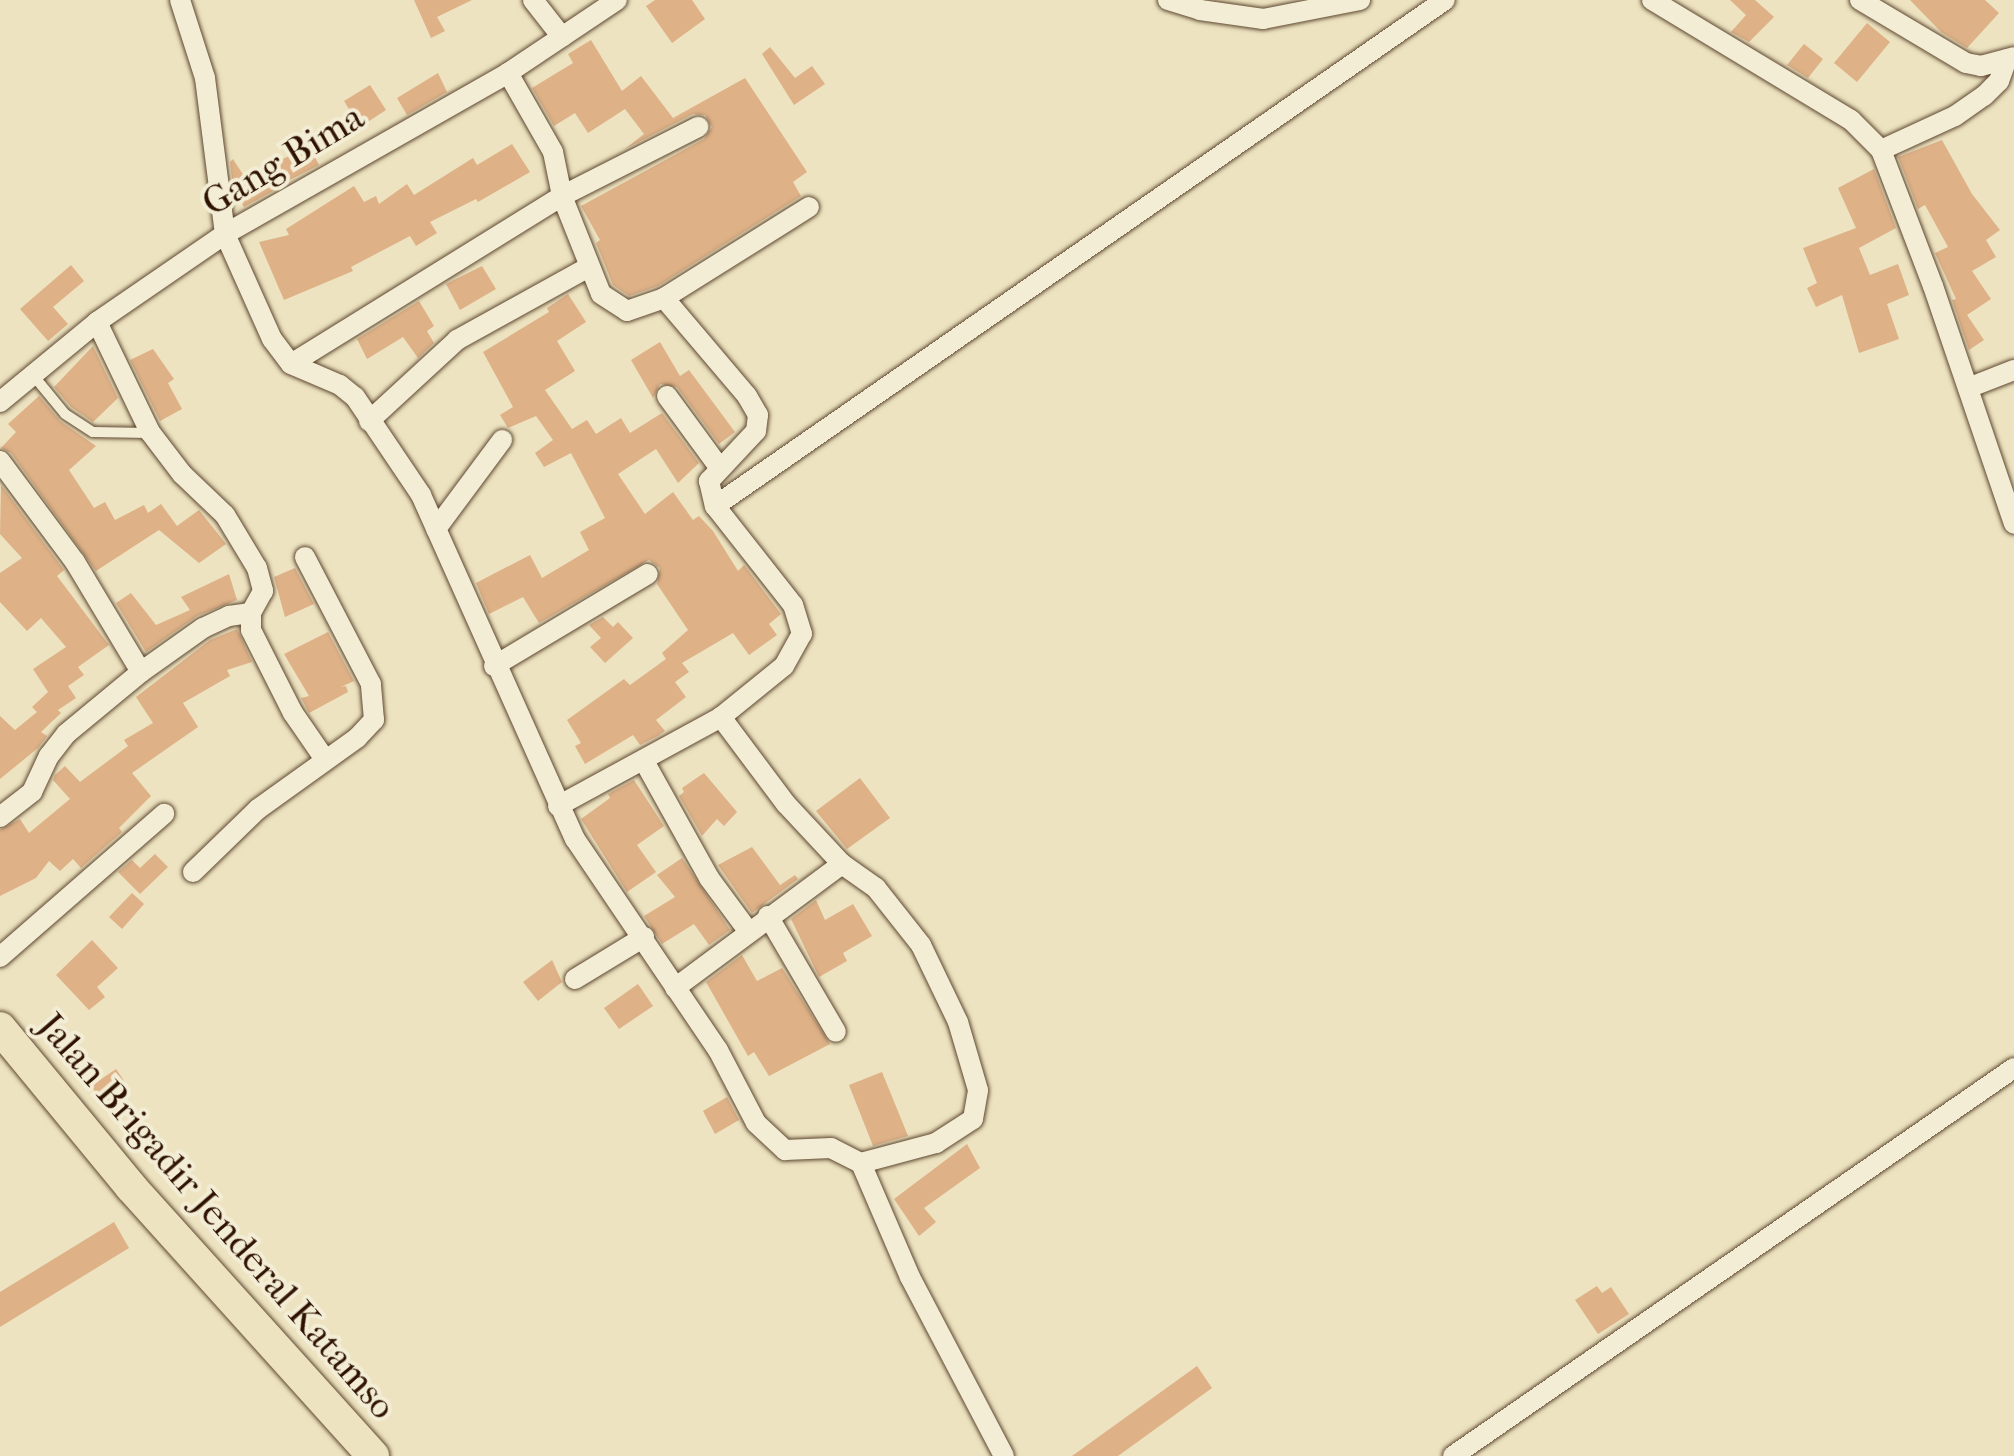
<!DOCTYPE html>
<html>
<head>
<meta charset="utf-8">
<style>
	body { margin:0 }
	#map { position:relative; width:2014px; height:1456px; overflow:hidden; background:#ede3c0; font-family:"IM FELL French Canon",serif }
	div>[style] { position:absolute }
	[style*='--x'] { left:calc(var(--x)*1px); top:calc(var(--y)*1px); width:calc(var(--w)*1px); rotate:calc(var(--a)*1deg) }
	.building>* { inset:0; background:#deb187 }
	.roads { filter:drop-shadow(0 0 2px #5e4730) drop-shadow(0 0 2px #5e4730) }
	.lane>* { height:10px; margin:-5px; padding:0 5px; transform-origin:5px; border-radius:5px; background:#f3edd6 }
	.street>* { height:20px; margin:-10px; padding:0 10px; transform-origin:10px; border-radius:10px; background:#f3edd6 }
	.primary>* { height:32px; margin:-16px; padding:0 16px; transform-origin:16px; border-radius:16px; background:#ede3c0 }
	span { translate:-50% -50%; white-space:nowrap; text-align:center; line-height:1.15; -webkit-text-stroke:8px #f3edd6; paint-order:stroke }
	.street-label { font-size:38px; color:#2f1300 }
</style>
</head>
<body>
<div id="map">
	<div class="building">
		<i style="clip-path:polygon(414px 0,472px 0,437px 17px,445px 31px,431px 38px)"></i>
		<i style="clip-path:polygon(655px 0,692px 0,705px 19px,672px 43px,646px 6px)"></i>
		<i style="clip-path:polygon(1730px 0,1755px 0,1774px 17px,1749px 42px,1731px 32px,1746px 15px)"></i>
		<i style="clip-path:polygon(1910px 0,1985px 0,1999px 13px,1967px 48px,1941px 32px)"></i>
		<i style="clip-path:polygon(1867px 23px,1890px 42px,1857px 82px,1834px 63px)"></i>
		<i style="clip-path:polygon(591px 40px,622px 91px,641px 76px,673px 118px,745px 78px,807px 172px,793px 182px,801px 196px,658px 286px,629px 296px,613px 285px,596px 243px,600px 240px,581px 206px,704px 139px,712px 127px,705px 115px,693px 114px,625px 149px,644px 134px,625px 109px,588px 133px,575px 113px,554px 126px,532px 88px,573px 63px,568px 54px)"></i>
		<i style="clip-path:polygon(1804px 44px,1823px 59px,1808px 78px,1787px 65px)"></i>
		<i style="clip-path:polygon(770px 47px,795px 78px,812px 66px,825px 84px,794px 105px,762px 54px)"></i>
		<i style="clip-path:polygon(438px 73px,447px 92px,407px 115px,397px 98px)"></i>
		<i style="clip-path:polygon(370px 85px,386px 110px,360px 127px,344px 101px)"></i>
		<i style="clip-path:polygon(305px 137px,319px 165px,284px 183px,274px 163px,289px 156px,285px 147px)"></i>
		<i style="clip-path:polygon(1942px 140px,1972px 194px,2000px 230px,1986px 240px,1996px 257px,1972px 271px,1991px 299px,1967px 315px,1984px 340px,1969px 350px,1952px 300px,1956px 299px,1935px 253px,1948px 247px,1925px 205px,1918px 209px,1898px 157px)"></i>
		<i style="clip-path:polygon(512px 144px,530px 172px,478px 202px,476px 199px,430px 222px,437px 233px,416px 246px,410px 236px,351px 267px,353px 271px,284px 300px,259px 242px,289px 235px,286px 229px,354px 186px,364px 202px,376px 196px,379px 204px,407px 184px,414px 195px,473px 158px,477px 165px)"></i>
		<i style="clip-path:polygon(233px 159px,251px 187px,276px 174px,282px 186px,244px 207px,233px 187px,230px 162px)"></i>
		<i style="clip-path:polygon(1874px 169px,1896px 228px,1859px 248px,1870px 275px,1898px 264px,1909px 295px,1887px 304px,1899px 339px,1859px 353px,1842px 295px,1816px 307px,1807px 288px,1817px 283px,1803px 248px,1856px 228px,1838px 188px)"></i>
		<i style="clip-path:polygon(71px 265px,84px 281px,53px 307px,68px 324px,48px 341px,20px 309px)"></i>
		<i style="clip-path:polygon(482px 266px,496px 289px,460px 310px,446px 284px)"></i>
		<i style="clip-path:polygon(568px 294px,586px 322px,557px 341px,575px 371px,545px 390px,572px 429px,587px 420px,596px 434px,621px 418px,630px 433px,662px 413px,699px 463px,678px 483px,656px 449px,618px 474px,645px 514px,673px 492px,693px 520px,699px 516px,713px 531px,738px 571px,744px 565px,781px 614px,769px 624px,777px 635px,749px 655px,733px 633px,682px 663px,689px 672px,675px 682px,686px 697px,656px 720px,665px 731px,658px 736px,640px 745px,633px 735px,585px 764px,575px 746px,581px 743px,567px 720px,624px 679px,630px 685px,666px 659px,662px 653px,688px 630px,657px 584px,660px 568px,649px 560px,539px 623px,523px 597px,489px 614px,476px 583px,530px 555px,542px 578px,589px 550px,580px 532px,605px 518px,571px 453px,544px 467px,535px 453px,553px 440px,536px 416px,508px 428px,500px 415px,513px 407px,483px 352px,549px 312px,547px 308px)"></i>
		<i style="clip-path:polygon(419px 301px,434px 326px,427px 331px,434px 343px,418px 358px,403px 337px,367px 359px,357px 339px)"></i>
		<i style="clip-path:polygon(660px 342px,680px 376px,689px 370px,735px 432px,719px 444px,677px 387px,660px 384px,653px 398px,631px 360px)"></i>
		<i style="clip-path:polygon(93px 346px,118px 398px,93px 422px,71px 407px,54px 387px)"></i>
		<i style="clip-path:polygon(153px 349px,174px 379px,168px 383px,182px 409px,160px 421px,130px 360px)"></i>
		<i style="clip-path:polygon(39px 396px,60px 421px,96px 446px,69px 470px,94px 508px,105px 502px,115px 520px,144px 505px,148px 513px,161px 504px,177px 526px,199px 510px,226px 544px,199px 563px,159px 530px,96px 571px,11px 453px,1px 448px,16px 432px,8px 424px)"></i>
		<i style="clip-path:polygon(1px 485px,64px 570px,57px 576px,109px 645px,78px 667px,84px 675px,68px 686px,76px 698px,58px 710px,61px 713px,41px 732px,47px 736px,38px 748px,0 779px,0 716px,15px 730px,37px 712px,32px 707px,48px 692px,33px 669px,66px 647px,41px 618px,27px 631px,0 602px,0 573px,22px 558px,0 534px)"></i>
		<i style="clip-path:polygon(295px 568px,314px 604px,285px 617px,274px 577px)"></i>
		<i style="clip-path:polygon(229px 574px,237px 600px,197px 616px,146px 652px,116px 603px,131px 593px,156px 625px,190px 610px,181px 597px)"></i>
		<i style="clip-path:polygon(603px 617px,613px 627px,618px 622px,633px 638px,605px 663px,590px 647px,601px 638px,589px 625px)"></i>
		<i style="clip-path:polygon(237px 629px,252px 662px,227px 670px,230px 676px,183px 703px,198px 727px,132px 773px,151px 796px,119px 828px,122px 832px,81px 868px,73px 859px,60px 871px,49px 861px,36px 878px,0 896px,0 830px,20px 819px,29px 833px,70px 799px,53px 780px,55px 775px,65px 766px,80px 782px,128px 746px,124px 740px,153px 723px,136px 697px,210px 640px)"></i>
		<i style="clip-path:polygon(328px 632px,354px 681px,341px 687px,346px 686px,348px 692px,309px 713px,301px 698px,309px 696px,284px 654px)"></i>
		<i style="clip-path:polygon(704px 773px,737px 812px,724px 826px,717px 819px,702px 836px,679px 796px,684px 792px,682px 788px)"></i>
		<i style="clip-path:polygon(860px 778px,890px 818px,847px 849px,816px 811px)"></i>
		<i style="clip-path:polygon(634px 780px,664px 826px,637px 845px,656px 872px,627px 892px,581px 819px,610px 798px,608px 794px)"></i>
		<i style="clip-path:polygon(752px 847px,780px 885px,795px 875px,798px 879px,752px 913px,718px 865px)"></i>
		<i style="clip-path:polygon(155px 854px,168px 867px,140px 894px,118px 872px,132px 860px,140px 868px)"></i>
		<i style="clip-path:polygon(682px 858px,730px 930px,709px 945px,694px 924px,662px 944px,644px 916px,675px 897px,657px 875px)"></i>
		<i style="clip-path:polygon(132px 893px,144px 904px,122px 929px,109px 917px)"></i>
		<i style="clip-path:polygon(816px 900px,825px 920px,853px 904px,872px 936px,843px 953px,847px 961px,819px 977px,791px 919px)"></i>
		<i style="clip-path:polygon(92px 940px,118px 968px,97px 987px,105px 997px,89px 1010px,56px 975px)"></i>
		<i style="clip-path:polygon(742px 955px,757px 981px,782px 968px,830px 1044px,769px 1076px,754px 1052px,748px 1056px,706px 982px)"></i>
		<i style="clip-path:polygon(552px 960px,562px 982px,538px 1001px,523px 982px)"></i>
		<i style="clip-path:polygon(638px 984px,653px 1006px,619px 1029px,604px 1008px)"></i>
		<i style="clip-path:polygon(116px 1069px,129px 1088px,104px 1105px,91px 1086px)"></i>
		<i style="clip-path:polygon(882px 1072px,908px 1136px,873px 1146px,849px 1085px)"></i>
		<i style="clip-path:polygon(727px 1097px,739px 1120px,715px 1134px,703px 1111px)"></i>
		<i style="clip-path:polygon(967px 1144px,980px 1168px,924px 1208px,936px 1222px,919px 1236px,894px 1199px)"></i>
		<i style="clip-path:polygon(114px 1222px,129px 1248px,0 1327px,0 1292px)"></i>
		<i style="clip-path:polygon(1597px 1286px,1602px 1293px,1611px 1287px,1629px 1314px,1598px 1334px,1575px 1300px)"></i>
		<i style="clip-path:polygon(1197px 1366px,1212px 1388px,1118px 1456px,1072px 1456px)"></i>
	</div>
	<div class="roads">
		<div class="lane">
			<i style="--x:33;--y:375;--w:50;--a:50.6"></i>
			<i style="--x:65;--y:414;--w:33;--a:33"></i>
			<i style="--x:93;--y:432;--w:56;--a:1"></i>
		</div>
		<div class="street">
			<i style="--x:180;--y:0;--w:82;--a:72.2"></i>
			<i style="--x:205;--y:78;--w:157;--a:82.7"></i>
			<i style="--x:225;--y:234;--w:115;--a:65.9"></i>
			<i style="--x:272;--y:339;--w:31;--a:53"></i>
			<i style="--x:291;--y:364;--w:53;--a:23.2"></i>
			<i style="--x:340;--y:385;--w:19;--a:39"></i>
			<i style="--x:355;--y:397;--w:118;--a:56"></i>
			<i style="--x:421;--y:495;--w:377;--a:65.9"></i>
			<i style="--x:575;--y:839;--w:255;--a:55.9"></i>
			<i style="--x:718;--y:1050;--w:82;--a:62.5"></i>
			<i style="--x:756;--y:1123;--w:40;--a:43"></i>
			<i style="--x:785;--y:1150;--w:46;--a:-2.5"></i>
			<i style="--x:831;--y:1148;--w:34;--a:27"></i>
			<i style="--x:533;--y:0;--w:47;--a:51.9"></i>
			<i style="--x:1168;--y:0;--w:34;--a:17"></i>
			<i style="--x:1200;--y:10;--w:64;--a:8.1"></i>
			<i style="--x:1263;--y:19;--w:99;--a:-11.1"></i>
			<i style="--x:1652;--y:0;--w:232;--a:31.1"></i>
			<i style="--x:1851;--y:120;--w:42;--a:45"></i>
			<i style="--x:1881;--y:150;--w:146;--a:69.1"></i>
			<i style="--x:1933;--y:286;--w:251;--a:71.2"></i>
			<i style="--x:1860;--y:0;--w:123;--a:30.7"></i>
			<i style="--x:1966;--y:63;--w:15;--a:11"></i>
			<i style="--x:1981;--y:66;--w:34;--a:-15"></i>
			<i style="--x:508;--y:73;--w:91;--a:60.3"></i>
			<i style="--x:553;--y:152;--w:45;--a:78.4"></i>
			<i style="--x:562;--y:196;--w:153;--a:-26.9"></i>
			<i style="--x:1881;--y:150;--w:81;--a:-24.7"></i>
			<i style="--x:1955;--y:116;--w:35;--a:-35"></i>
			<i style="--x:1984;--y:96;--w:21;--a:-45"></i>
			<i style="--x:1999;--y:81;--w:23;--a:-70"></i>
			<i style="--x:664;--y:298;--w:128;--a:49.7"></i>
			<i style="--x:747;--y:396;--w:22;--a:60"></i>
			<i style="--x:758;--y:415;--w:16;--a:97"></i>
			<i style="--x:756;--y:431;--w:69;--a:133.2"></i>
			<i style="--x:709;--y:481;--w:26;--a:77"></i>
			<i style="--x:97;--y:322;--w:122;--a:64.3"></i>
			<i style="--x:150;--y:432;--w:53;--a:52.7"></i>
			<i style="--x:182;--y:474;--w:59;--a:43.6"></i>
			<i style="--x:225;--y:515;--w:62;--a:58.9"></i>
			<i style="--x:257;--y:568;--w:24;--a:75"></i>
			<i style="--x:263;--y:591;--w:25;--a:119"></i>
			<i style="--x:251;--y:613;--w:17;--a:90"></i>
			<i style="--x:251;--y:630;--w:93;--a:63.2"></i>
			<i style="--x:293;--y:713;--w:55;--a:55.4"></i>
			<i style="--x:291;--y:364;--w:319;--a:-31.8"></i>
			<i style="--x:562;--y:196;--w:105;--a:68.3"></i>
			<i style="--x:601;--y:294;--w:31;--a:33"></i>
			<i style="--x:627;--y:311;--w:39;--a:-19"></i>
			<i style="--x:664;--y:298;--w:171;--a:-32.1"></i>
			<i style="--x:1968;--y:388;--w:49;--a:-21.4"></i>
			<i style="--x:667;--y:396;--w:88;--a:53.8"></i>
			<i style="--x:0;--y:402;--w:126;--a:-39.5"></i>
			<i style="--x:97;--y:322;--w:155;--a:-34.5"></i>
			<i style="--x:225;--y:234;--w:326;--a:-29.6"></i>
			<i style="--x:508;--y:73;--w:131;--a:-33.8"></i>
			<i style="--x:369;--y:421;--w:120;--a:-42.6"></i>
			<i style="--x:457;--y:340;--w:149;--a:-29"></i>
			<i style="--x:0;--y:461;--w:126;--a:53.4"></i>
			<i style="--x:75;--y:562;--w:128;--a:59"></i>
			<i style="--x:436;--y:529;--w:111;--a:-53.4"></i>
			<i style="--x:494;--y:666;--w:179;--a:-30.9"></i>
			<i style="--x:644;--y:761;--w:134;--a:60.9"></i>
			<i style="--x:709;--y:878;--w:67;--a:53.5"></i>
			<i style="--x:558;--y:806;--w:186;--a:-28.6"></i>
			<i style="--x:0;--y:817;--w:41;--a:-38"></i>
			<i style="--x:32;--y:792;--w:40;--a:-65"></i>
			<i style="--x:49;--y:756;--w:28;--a:-52"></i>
			<i style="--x:66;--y:734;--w:97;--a:-39.6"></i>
			<i style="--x:141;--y:672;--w:76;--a:-35.4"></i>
			<i style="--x:203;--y:628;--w:29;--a:-25"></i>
			<i style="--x:229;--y:616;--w:22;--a:-8"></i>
			<i style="--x:193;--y:872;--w:91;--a:-44.1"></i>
			<i style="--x:258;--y:809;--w:122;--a:-35.6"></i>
			<i style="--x:357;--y:738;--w:25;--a:-47"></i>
			<i style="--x:374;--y:720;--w:36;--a:-95"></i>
			<i style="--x:371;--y:684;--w:143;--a:-117.5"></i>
			<i style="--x:768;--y:916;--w:134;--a:59.6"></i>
			<i style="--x:0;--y:957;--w:218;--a:-41.1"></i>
			<i style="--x:575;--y:979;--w:81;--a:-31.3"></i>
			<i style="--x:675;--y:988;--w:208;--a:-36.6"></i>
			<i style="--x:1004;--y:1456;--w:202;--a:-117.7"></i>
			<i style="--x:910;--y:1277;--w:124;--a:-113.3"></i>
			<i style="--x:861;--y:1163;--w:78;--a:-14.9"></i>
			<i style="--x:936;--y:1143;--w:44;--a:-33"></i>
			<i style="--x:973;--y:1119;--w:29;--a:-80"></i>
			<i style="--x:978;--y:1090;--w:71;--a:-106.4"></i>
			<i style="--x:958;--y:1022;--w:85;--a:-115.7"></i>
			<i style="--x:921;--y:945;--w:73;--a:-128.3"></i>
			<i style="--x:876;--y:888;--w:42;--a:-144.8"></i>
			<i style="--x:842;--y:864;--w:82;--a:-133"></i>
			<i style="--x:786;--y:804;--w:109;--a:-126.8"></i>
			<i style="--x:721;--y:717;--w:81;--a:-39"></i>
			<i style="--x:784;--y:666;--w:37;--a:-61"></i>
			<i style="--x:802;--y:634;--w:30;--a:-107"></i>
			<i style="--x:793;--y:605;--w:126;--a:-128.2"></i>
			<i style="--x:715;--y:506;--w:888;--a:-34.73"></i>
			<i style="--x:1453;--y:1456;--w:682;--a:-34.67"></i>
		</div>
		<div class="primary">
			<i style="--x:0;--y:1028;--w:206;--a:50.5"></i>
			<i style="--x:131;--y:1187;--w:362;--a:48"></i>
		</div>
	</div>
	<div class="street-label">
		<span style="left:283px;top:160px;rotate:-31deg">Gang Bima</span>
		<span style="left:217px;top:1216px;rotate:49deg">Jalan Brigadir Jenderal Katamso</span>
	</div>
</div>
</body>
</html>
